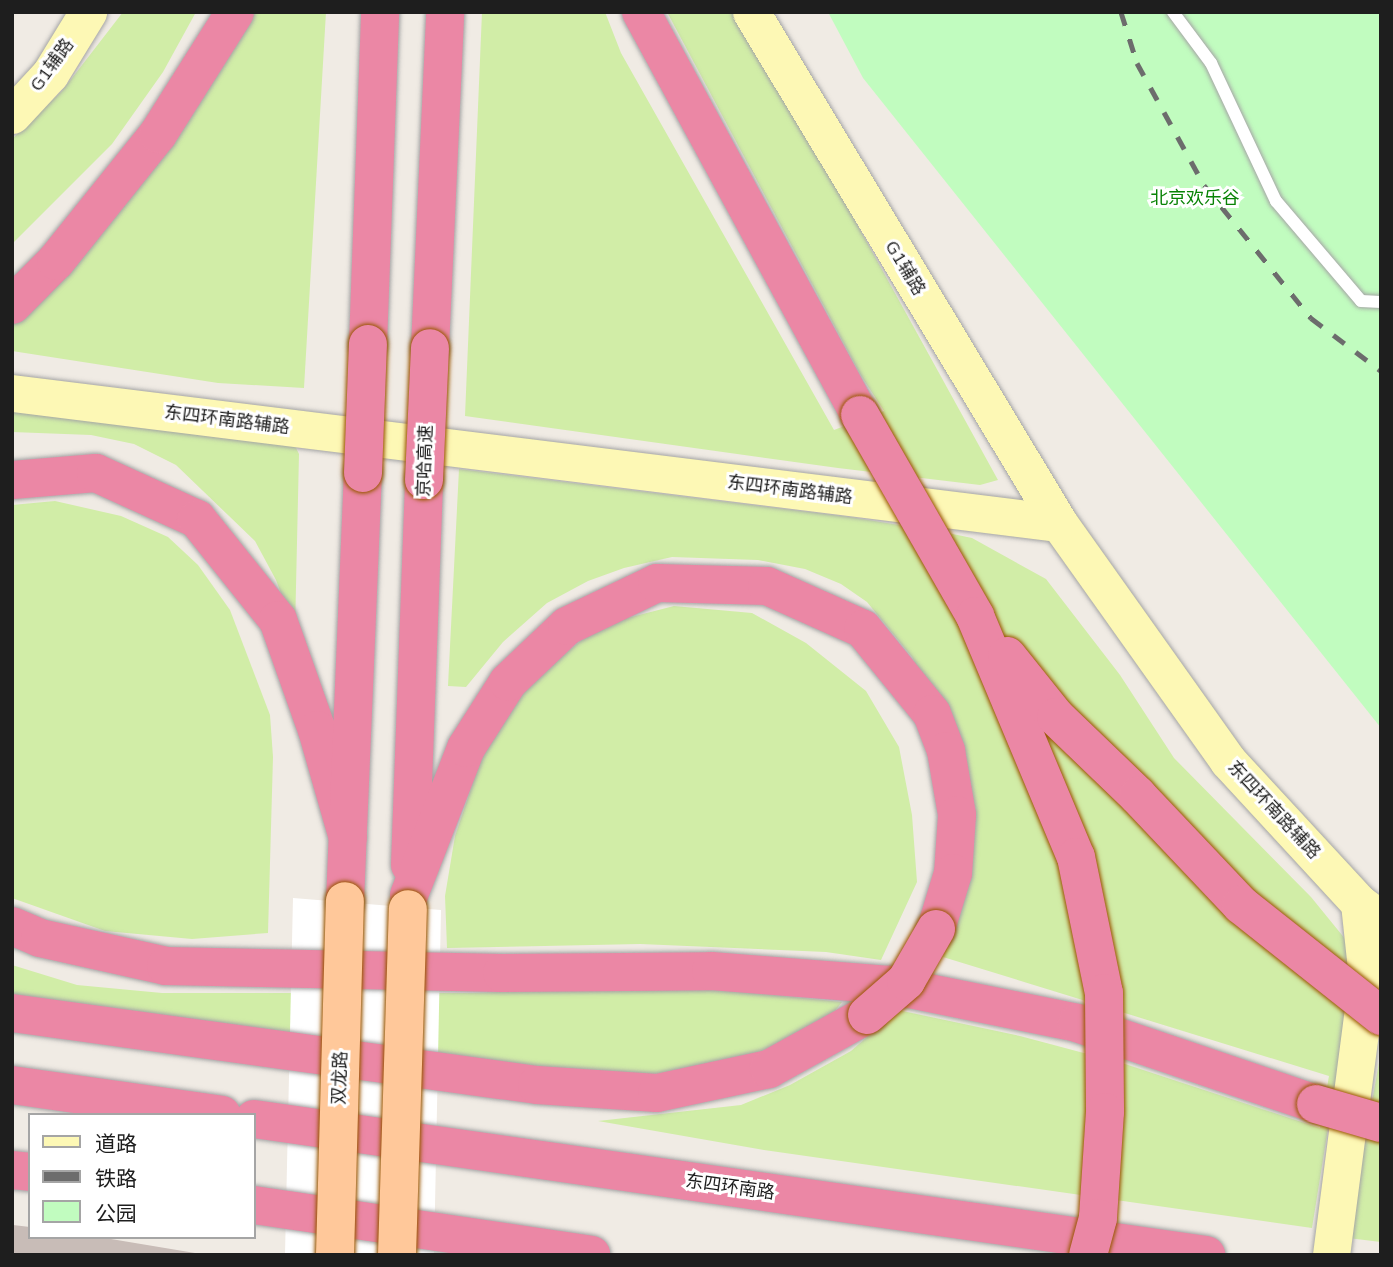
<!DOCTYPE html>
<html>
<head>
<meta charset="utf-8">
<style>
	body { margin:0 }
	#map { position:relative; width:1393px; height:1267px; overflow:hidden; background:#f0ebe4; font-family:Mulish,"Noto Sans SC",sans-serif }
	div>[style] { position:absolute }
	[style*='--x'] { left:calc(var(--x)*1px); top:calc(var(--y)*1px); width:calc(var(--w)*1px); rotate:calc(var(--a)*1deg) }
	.grass>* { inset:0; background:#d1eda7 }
	.park>* { inset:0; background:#c1fcbf }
	.pier>* { inset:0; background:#fff }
	.building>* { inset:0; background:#c8bcb7 }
	.roads { filter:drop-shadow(0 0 2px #a5a5a5) drop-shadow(0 0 2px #a5a5a5) }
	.lane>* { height:12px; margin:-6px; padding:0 6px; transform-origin:6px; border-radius:6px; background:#fff }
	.secondary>* { height:37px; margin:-18.5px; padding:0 18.5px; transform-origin:18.5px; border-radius:18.5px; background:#fdf8b5 }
	.highway>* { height:38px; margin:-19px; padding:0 19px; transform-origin:19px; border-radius:19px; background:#eb87a5 }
	.rail>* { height:5px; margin-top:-2.5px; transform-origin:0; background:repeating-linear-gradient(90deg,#6c6c6c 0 14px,transparent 0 28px) }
	.bridges { filter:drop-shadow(0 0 2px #950) drop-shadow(0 0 2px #950) }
	.primary-bridge>* { height:38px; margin:-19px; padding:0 19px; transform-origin:19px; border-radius:19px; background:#ffc89a }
	.highway-bridge>* { height:38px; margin:-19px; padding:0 19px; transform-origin:19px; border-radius:19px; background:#eb87a5 }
	span { translate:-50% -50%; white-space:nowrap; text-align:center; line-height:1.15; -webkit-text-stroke:6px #fff; paint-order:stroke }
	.street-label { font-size:18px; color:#1e1e1e }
	.park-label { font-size:18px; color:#098306 }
	.frame { position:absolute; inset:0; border:14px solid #1e1e1e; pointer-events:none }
	.legend { position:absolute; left:28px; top:1113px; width:228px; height:126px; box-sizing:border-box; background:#fff; border:2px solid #a5a5a5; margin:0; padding:9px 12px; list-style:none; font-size:21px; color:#1e1e1e }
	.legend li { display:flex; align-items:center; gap:14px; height:35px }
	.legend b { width:35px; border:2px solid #a5a5a5 }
</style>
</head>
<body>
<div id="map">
	<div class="grass">
		<i style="clip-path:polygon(123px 12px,196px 12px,163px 72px,112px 144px,12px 244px,12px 139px,62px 91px)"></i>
		<i style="clip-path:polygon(247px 12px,326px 12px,304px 388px,218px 383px,12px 351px,12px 278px,34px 298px)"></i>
		<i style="clip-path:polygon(482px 12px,605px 12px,621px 53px,834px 430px,884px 411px,860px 374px,667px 12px,740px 12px,998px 480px,980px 485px,838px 468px,465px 416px)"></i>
		<i style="clip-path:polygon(12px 409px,295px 446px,299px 454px,295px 631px,276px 580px,255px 541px,176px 465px,134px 444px,91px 435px,12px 432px)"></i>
		<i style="clip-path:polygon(459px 469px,850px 517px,948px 533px,972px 538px,1046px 579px,1120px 675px,1174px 758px,1311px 897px,1346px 940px,1352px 958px,1342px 1042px,1312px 1228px,764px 1150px,598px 1121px,741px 1105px,790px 1085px,851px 1051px,898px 1010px,1020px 1036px,1125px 1064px,1320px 1128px,1329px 1076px,943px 957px,960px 899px,951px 735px,912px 657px,867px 602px,841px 584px,805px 569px,758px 560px,672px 557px,624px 568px,588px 581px,547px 603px,503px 642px,466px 687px,448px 686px)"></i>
		<i style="clip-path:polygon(55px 501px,121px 516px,168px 537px,198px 565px,230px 610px,270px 715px,273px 757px,268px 933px,192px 939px,105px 931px,12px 898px,12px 505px)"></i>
		<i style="clip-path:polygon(674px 606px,752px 613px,806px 643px,866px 691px,899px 747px,912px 815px,917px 882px,881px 960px,826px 952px,640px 944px,447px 948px,445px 896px,455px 836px,481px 759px,528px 684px,600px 625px)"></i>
		<i style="clip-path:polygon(12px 965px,77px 985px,162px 993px,472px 993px,642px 986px,735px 991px,842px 1002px,835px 1011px,774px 1048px,662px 1077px,606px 1076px,12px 1004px)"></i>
		<i style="clip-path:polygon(1381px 1051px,1381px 1242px,1348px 1238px)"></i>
	</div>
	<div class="park">
		<i style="clip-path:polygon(828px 12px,1381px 12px,1381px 728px,863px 78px)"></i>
	</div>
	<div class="pier">
		<i style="clip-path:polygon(293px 898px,441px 910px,434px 1255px,285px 1255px)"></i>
	</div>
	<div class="building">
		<i style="clip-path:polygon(13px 1225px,30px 1227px,30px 1237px,99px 1237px,207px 1255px,12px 1255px)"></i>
	</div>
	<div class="roads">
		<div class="lane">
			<i style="--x:1173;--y:12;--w:64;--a:53.3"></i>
			<i style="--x:1211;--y:63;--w:153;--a:64.8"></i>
			<i style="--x:1276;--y:201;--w:131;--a:49.6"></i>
			<i style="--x:1361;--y:301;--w:20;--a:3"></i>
		</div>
		<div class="secondary">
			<i style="--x:751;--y:12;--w:597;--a:58.92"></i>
			<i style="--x:1059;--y:523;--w:292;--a:54.6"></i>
			<i style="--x:1228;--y:761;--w:193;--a:47.3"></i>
			<i style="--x:1359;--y:903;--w:27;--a:36"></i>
			<i style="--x:12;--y:115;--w:56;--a:-47.2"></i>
			<i style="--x:50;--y:74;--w:73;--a:-58.5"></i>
			<i style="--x:12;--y:393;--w:1055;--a:7.08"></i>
			<i style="--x:1331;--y:1255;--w:279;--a:-82.6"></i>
			<i style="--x:1367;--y:978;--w:75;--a:-96.1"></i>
		</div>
		<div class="highway">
			<i style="--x:641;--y:12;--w:459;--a:61.5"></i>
			<i style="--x:12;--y:305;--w:62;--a:-45"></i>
			<i style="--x:56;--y:261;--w:163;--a:-51.2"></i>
			<i style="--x:158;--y:134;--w:144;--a:-57.7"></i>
			<i style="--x:368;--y:344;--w:332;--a:-87.9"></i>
			<i style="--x:430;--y:348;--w:336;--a:-87.4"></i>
			<i style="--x:12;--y:480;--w:84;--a:-4.8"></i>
			<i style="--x:96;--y:473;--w:111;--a:24.5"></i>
			<i style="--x:197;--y:519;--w:129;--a:51.3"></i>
			<i style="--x:278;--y:620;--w:117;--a:70.5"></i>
			<i style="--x:317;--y:730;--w:112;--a:74"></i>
			<i style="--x:410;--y:865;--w:385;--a:-87.9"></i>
			<i style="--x:409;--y:895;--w:158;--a:-68.8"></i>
			<i style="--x:466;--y:748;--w:78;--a:-57.5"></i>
			<i style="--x:508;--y:682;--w:81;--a:-43.5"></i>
			<i style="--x:567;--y:626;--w:100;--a:-25.5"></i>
			<i style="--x:657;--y:583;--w:110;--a:1.6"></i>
			<i style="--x:767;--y:586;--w:105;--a:24.1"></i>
			<i style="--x:863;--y:629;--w:109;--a:50.9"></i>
			<i style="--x:932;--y:714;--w:40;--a:69"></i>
			<i style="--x:946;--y:751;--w:65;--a:80.2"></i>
			<i style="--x:957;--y:815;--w:58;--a:93.9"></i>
			<i style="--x:953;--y:873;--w:59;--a:106.9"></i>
			<i style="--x:345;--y:901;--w:428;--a:-87.6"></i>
			<i style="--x:12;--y:926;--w:30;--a:23"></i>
			<i style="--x:40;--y:938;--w:129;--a:12.5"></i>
			<i style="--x:166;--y:966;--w:336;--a:1.2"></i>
			<i style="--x:502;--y:973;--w:209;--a:-0.5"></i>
			<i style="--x:711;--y:971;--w:179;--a:4.5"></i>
			<i style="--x:889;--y:985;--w:192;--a:11.4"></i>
			<i style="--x:1077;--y:1023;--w:252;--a:18.7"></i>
			<i style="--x:12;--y:1013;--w:530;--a:7.81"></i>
			<i style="--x:537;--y:1085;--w:120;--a:3.8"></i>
			<i style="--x:657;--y:1093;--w:115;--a:-12.1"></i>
			<i style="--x:769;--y:1069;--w:112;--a:-28.9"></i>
			<i style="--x:12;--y:1085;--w:212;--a:8.1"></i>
			<i style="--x:254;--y:1119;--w:962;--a:8.13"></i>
			<i style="--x:12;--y:1170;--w:18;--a:6"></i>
			<i style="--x:254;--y:1205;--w:341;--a:8.4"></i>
		</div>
	</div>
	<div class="rail">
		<i style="--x:1121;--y:12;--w:53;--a:72.6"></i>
		<i style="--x:1137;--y:63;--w:139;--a:61.2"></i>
		<i style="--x:1204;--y:185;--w:171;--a:51.2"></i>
		<i style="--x:1311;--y:318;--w:88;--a:37.1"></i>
	</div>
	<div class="bridges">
		<div class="primary-bridge">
			<i style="--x:335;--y:1255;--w:354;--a:-88.4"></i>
			<i style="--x:397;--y:1255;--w:346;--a:-88.2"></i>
		</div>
		<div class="highway-bridge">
			<i style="--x:860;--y:415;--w:232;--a:60.2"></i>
			<i style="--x:975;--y:616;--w:261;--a:67.3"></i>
			<i style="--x:1076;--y:857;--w:139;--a:78.4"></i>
			<i style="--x:1104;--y:993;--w:119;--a:89.5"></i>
			<i style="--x:1105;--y:1112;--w:106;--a:93.8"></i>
			<i style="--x:1098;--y:1218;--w:38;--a:105"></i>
			<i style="--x:363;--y:473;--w:129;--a:-87.8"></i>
			<i style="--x:424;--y:480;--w:132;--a:-87.4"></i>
			<i style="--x:1007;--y:656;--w:78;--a:51.2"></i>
			<i style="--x:1056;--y:717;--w:114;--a:43.9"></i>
			<i style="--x:1138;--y:796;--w:150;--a:46.6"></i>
			<i style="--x:1241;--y:905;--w:179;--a:38.4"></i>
			<i style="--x:867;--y:1015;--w:52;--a:-41.1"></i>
			<i style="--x:906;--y:981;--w:60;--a:-60"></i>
			<i style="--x:1316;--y:1104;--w:68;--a:16.3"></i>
		</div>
	</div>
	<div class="street-label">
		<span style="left:52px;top:65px;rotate:-54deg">G1辅路</span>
		<span style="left:905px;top:268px;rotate:59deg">G1辅路</span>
		<span style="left:227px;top:420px;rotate:7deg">东四环南路辅路</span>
		<span style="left:425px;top:461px;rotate:-88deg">京哈高速</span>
		<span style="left:790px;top:490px;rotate:7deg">东四环南路辅路</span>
		<span style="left:1274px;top:810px;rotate:47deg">东四环南路辅路</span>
		<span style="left:340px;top:1078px;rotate:-88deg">双龙路</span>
		<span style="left:730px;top:1187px;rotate:8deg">东四环南路</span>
	</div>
	<div class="park-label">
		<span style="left:1195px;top:198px">北京欢乐谷</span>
	</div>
	<div class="frame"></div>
	<ul class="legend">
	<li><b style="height:9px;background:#fdf8b5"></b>道路</li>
	<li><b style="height:9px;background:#6c6c6c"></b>铁路</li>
	<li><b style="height:19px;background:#c1fcbf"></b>公园</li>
	</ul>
</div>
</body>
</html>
